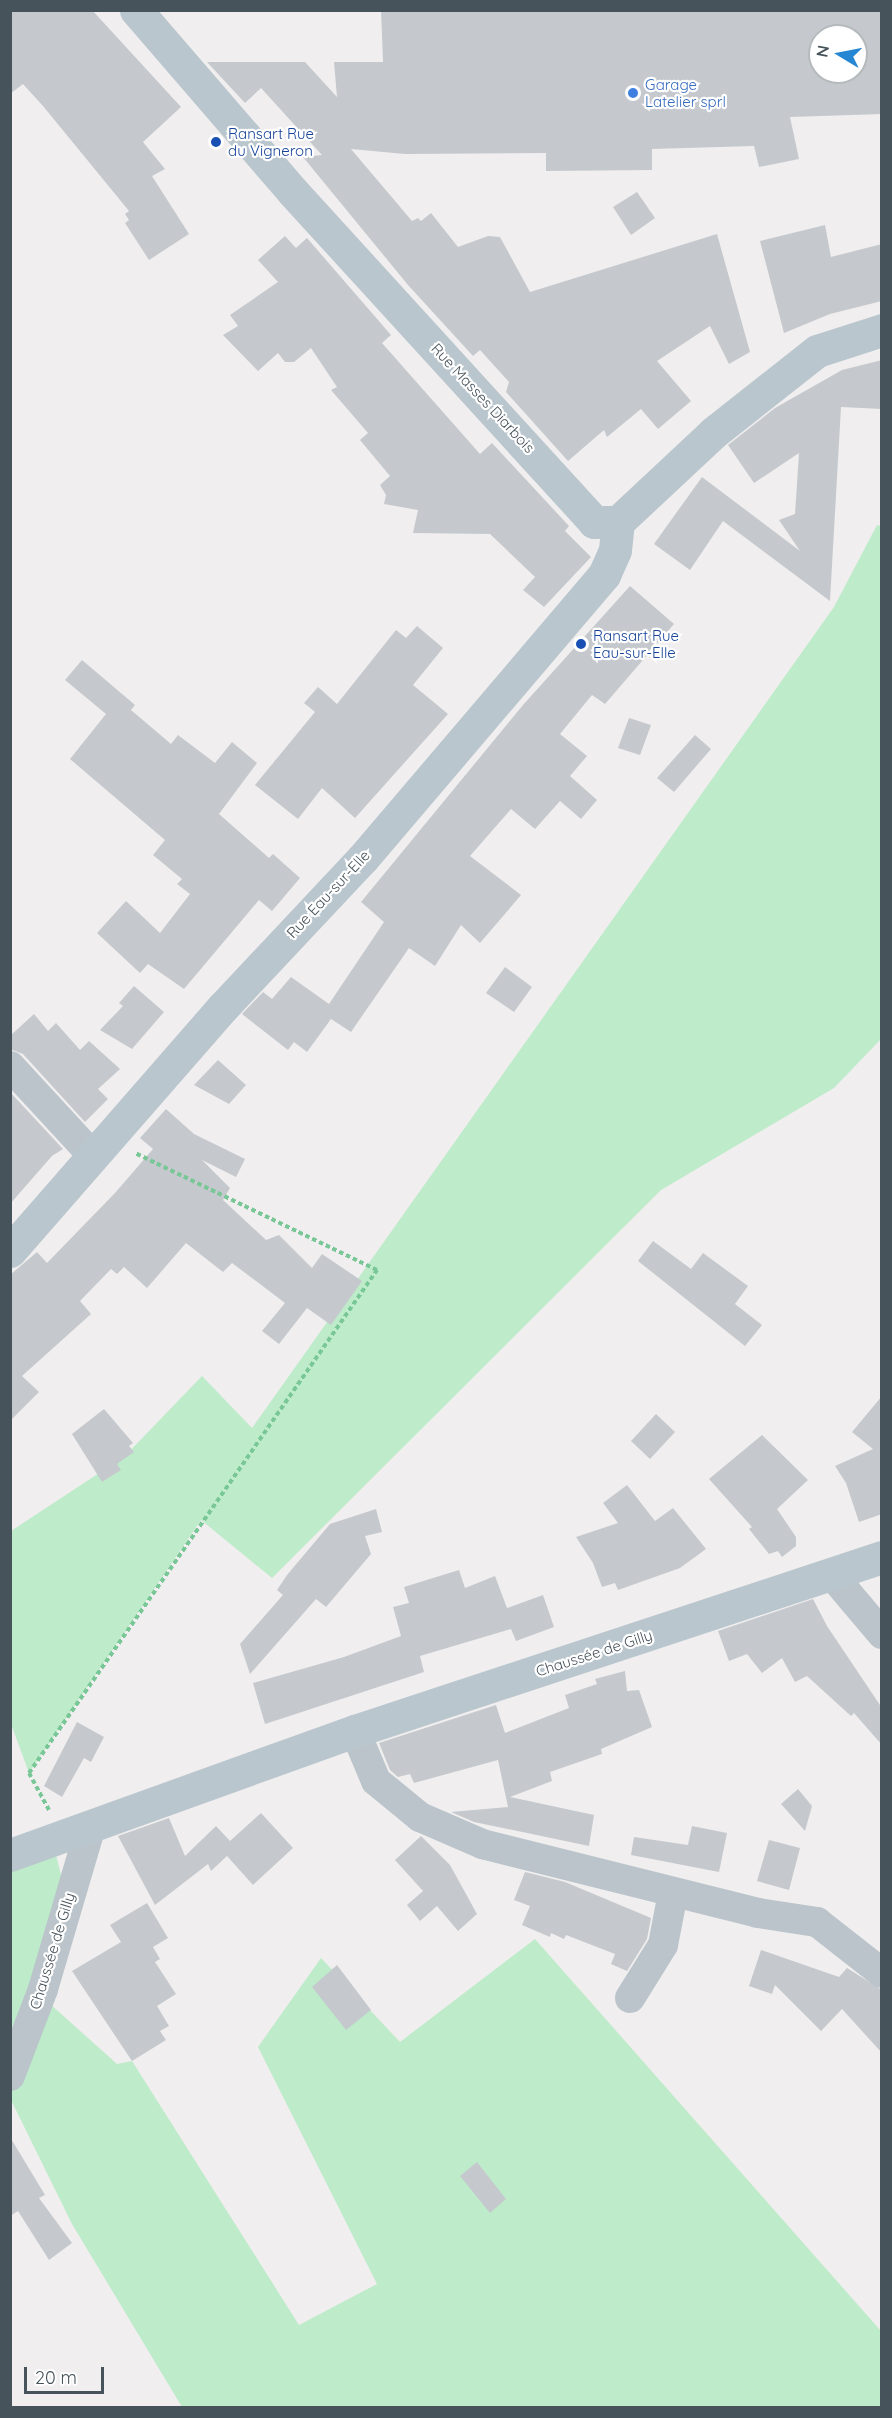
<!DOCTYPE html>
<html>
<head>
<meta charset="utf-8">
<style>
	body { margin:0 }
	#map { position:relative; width:892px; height:2418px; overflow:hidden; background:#f0eeee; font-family:Quicksand,sans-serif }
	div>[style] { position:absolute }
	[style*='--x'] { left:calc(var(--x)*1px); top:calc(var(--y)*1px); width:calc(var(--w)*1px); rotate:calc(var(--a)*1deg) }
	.green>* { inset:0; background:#beebca }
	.building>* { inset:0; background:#c5c9cd }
	.path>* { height:4px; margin-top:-2px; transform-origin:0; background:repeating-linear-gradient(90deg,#79c797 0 4.5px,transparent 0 7.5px) }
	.street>* { height:30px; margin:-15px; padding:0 15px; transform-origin:15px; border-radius:15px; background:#bac4ca }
	.secondary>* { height:33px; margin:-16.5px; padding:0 16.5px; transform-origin:16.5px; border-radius:16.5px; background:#bac6ce }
	.dots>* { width:16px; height:16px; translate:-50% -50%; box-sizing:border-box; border:3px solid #fff; border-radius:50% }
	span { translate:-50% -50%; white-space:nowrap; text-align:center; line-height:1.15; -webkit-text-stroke:4.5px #fff; paint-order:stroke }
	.shop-label { font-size:15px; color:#366cbe }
	.left { translate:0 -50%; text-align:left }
	.transit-label { font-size:15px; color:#164399 }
	.street-label { font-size:15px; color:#47535a }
	.frame { position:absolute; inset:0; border:12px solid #47535a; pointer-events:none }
	.north { position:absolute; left:808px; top:24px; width:60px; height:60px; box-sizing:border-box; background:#fff; border:2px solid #b5babd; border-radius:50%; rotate:280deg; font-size:16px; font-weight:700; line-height:24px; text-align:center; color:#47535a }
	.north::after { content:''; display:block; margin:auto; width:21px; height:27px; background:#2586d3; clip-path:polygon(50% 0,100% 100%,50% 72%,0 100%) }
	.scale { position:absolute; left:24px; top:2367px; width:80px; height:27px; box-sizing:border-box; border:3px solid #47535a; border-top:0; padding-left:8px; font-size:18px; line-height:21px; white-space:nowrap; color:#47535a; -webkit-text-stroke:4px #fff; paint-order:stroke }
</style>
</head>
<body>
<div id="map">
	<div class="green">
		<i style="clip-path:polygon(877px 525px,881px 526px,881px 1039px,834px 1088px,661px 1190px,272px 1578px,201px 1520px,29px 1773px,11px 1724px,11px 1531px,125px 1456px,202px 1376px,252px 1428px,834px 607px)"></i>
		<i style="clip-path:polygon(52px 1840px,64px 1886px,11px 2052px,11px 1855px)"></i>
		<i style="clip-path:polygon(535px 1939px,881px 2331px,881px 2407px,182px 2407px,72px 2224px,11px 2100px,10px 2076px,40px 1995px,117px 2064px,132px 2061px,299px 2325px,377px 2284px,258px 2047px,321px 1958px,400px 2042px)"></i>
	</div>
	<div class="building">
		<i style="clip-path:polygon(10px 10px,92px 10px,181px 107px,143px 142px,165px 169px,152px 176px,189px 234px,149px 260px,125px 223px,129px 220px,125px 214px,129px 211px,43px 106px,23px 84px,10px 94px)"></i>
		<i style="clip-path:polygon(evenodd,381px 10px,882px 10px,882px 114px,790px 117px,799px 159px,759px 167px,754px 146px,652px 149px,652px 170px,546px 171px,546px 153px,405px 154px,351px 149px,412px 221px,418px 218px,421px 221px,431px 213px,458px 247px,488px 236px,500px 237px,530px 292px,717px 234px,750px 352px,729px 364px,710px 326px,657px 361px,691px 401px,658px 429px,641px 409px,607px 437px,604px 430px,568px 461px,506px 392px,509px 382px,480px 350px,473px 356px,408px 285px,303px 157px,322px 155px,261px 88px,245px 103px,207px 62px,305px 62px,337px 97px,334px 62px,383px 62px,381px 10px,820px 36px,856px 36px,856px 72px,820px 72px,820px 36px)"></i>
		<i style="clip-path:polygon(637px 192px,655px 218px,631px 235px,613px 207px)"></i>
		<i style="clip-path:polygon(825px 225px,831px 257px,882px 244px,882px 301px,830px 314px,784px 333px,760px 241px)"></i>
		<i style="clip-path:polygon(285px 236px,296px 248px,307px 238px,391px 335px,382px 343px,480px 454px,492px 443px,569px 526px,565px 531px,591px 557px,544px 607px,523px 590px,535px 577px,490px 534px,413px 533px,418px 510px,384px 504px,386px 495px,380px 485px,390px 476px,360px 440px,368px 433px,331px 390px,337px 387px,311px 348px,294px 362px,285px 362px,278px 353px,258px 371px,223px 335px,238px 326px,230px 315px,278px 282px,258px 260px)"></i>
		<i style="clip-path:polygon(882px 360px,882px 409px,841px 407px,830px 601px,723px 521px,690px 570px,654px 544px,702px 477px,800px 551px,779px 520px,795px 514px,799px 453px,754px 483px,728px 445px,775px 408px,842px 370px)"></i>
		<i style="clip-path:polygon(630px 586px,674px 624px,605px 704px,592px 695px,560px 734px,587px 756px,570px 776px,597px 800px,581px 819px,560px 801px,535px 829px,511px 809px,470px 856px,521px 895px,480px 943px,461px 925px,435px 966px,409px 948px,351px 1032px,331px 1019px,307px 1052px,294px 1042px,288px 1050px,242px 1014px,263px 992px,272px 999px,291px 977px,329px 1004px,384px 922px,361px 902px,523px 705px)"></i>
		<i style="clip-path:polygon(417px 626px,443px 648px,413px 685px,448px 714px,355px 818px,322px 788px,298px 819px,255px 785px,315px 712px,304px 703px,318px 687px,337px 704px,396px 630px,406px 638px)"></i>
		<i style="clip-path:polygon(82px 660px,135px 705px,131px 710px,171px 744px,178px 735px,215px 763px,232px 742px,257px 763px,219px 814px,269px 858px,273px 854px,300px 878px,272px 911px,259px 900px,184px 989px,148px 964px,140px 973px,97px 933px,126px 901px,160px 933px,190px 894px,177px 884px,182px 879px,153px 855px,165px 840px,70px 759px,106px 714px,65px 680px)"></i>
		<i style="clip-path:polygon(629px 718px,651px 725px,640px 755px,618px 748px)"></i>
		<i style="clip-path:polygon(695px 735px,711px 749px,674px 792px,657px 778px)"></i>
		<i style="clip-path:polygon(505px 967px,532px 987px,514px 1012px,486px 993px)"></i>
		<i style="clip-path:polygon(134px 986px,164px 1012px,132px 1049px,100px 1030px,123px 1006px,119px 1003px)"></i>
		<i style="clip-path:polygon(34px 1014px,48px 1031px,56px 1023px,80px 1050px,89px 1041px,120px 1069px,98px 1089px,108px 1099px,85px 1122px,23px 1054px,10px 1049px,10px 1036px)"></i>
		<i style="clip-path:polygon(218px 1060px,246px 1085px,229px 1104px,194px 1085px)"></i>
		<i style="clip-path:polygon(10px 1092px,63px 1149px,52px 1156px,10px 1204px)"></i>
		<i style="clip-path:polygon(166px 1109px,194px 1134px,245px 1159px,236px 1177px,202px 1160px,230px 1188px,223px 1200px,266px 1240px,279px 1235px,312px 1268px,322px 1254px,362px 1281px,331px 1325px,307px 1308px,279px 1344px,262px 1331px,285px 1303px,232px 1263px,223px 1272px,186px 1243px,147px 1288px,124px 1267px,117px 1274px,111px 1269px,80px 1301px,91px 1314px,22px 1376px,39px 1392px,10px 1421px,10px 1275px,37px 1252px,47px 1263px,115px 1193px,153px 1149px,140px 1138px)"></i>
		<i style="clip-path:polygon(653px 1241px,691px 1269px,703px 1253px,748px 1286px,735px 1304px,762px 1325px,745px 1346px,638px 1261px)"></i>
		<i style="clip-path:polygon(882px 1396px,882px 1514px,859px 1522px,846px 1483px,835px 1466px,873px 1449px,852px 1432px)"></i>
		<i style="clip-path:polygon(104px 1409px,133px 1443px,129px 1446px,134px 1452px,117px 1464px,121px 1470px,102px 1482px,72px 1434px)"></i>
		<i style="clip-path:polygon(656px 1414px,675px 1432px,650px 1459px,631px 1441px)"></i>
		<i style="clip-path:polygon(762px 1435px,808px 1480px,777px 1509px,796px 1537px,796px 1546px,782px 1557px,778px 1551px,769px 1554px,749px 1529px,752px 1527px,709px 1479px)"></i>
		<i style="clip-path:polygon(627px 1485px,655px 1521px,673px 1508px,706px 1549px,680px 1568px,618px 1590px,615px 1583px,602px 1587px,593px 1563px,576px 1537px,618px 1523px,603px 1503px)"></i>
		<i style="clip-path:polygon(376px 1509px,382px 1532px,365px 1536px,371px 1554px,326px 1607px,316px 1599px,250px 1674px,240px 1644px,283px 1595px,277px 1590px,287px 1575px,330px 1524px)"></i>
		<i style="clip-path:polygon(459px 1570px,465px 1588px,495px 1576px,507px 1608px,543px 1595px,554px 1627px,516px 1641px,511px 1629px,420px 1656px,424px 1672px,265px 1724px,253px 1683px,344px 1657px,401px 1636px,393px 1607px,409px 1603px,404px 1587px)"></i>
		<i style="clip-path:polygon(813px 1599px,827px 1626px,882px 1708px,882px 1745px,854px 1713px,851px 1716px,807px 1676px,795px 1682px,782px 1658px,762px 1673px,747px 1654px,729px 1661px,718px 1631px)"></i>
		<i style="clip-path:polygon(625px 1671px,627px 1691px,639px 1690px,652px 1727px,601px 1749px,602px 1754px,550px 1772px,552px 1781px,510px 1797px,594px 1815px,589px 1846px,474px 1822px,451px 1812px,508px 1807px,498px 1760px,414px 1783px,410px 1774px,398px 1777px,390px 1770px,379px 1743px,496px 1705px,505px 1733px,569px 1708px,565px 1695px,597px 1684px,595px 1679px)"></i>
		<i style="clip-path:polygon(77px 1722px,104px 1737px,91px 1762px,84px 1758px,62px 1797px,44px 1786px)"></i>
		<i style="clip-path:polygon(798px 1789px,812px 1806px,805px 1831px,781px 1804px)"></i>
		<i style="clip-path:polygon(261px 1813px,293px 1848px,253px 1885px,227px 1856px,211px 1871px,208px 1864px,155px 1905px,118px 1836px,169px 1818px,185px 1856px,216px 1826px,230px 1841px)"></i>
		<i style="clip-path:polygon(692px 1826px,727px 1833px,719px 1872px,631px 1855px,634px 1837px,688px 1845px)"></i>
		<i style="clip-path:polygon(421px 1836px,450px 1865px,477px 1914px,458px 1931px,437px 1906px,420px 1921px,407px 1905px,423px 1891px,395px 1860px)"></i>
		<i style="clip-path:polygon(769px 1840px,800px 1848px,789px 1890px,757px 1881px)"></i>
		<i style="clip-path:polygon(525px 1872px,565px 1882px,651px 1918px,647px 1939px,627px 1971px,611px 1964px,615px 1954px,566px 1935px,564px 1939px,551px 1933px,550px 1937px,522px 1925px,530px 1906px,514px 1900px)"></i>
		<i style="clip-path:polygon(147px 1903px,168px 1938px,153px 1947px,160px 1959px,155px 1962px,176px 1994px,157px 2006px,169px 2026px,160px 2031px,166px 2040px,132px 2061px,72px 1971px,121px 1942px,110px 1925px)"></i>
		<i style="clip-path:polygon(761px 1950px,839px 1977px,847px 1968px,882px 1990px,882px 2053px,842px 2009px,821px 2031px,775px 1985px,772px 1994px,749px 1986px)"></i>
		<i style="clip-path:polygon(337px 1965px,371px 2010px,346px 2030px,312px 1987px)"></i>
		<i style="clip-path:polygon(10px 2137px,45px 2195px,39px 2198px,72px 2243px,49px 2260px,18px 2211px,10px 2216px)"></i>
		<i style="clip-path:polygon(477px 2162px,506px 2199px,490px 2213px,460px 2176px)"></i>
	</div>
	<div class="path">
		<i style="--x:49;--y:1810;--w:42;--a:-118.4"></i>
		<i style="--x:29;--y:1773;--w:612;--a:-55.32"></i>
		<i style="--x:377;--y:1270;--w:269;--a:-154.2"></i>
	</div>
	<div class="street">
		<i style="--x:10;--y:1066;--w:122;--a:47.3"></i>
		<i style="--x:833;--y:1576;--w:76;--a:49.8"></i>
		<i style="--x:355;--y:1731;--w:54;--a:67.2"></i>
		<i style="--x:376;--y:1781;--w:57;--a:39.3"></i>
		<i style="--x:420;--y:1817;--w:68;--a:23.5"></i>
		<i style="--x:482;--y:1844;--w:284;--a:14"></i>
		<i style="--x:758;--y:1913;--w:60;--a:8.7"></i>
		<i style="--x:817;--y:1922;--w:83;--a:38.1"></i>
		<i style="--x:630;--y:1998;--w:62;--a:-58.1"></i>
		<i style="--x:663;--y:1945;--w:53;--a:-79.1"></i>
		<i style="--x:10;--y:2076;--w:93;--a:-69.2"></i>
		<i style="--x:43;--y:1989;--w:170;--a:-73.6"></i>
	</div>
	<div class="secondary">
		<i style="--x:136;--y:10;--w:240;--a:49.2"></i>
		<i style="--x:293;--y:192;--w:447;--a:47.6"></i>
		<i style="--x:594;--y:522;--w:24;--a:0"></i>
		<i style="--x:618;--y:522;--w:130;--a:-43.1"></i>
		<i style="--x:713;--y:433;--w:132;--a:-38.3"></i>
		<i style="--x:817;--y:351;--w:68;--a:-17.9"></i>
		<i style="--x:10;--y:1251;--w:324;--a:-48.9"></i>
		<i style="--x:223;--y:1007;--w:204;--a:-46.8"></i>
		<i style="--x:363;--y:858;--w:372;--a:-49.6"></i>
		<i style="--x:604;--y:575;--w:27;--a:-66"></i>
		<i style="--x:615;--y:550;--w:28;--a:-84"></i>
		<i style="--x:10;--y:1855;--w:367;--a:-19.8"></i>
		<i style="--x:355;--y:1731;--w:555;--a:-18.27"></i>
	</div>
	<div class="dots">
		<i style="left:633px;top:93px;background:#3f7fe0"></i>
		<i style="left:216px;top:142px;background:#1a4fb4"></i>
		<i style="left:581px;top:644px;background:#1a4fb4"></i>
	</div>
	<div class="shop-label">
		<span class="left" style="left:645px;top:93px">Garage<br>Latelier sprl</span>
	</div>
	<div class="transit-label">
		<span class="left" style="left:228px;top:142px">Ransart Rue<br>du Vigneron</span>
		<span class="left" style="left:593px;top:644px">Ransart Rue<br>Eau-sur-Elle</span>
	</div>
	<div class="street-label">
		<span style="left:483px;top:398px;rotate:47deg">Rue Masses Diarbois</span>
		<span style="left:328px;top:894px;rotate:-47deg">Rue Eau-sur-Elle</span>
		<span style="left:594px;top:1653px;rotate:-18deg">Chaussée de Gilly</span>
		<span style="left:52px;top:1951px;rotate:-73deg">Chaussée de Gilly</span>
	</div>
	<div class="frame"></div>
	<div class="north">N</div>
	<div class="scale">20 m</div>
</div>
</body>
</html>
